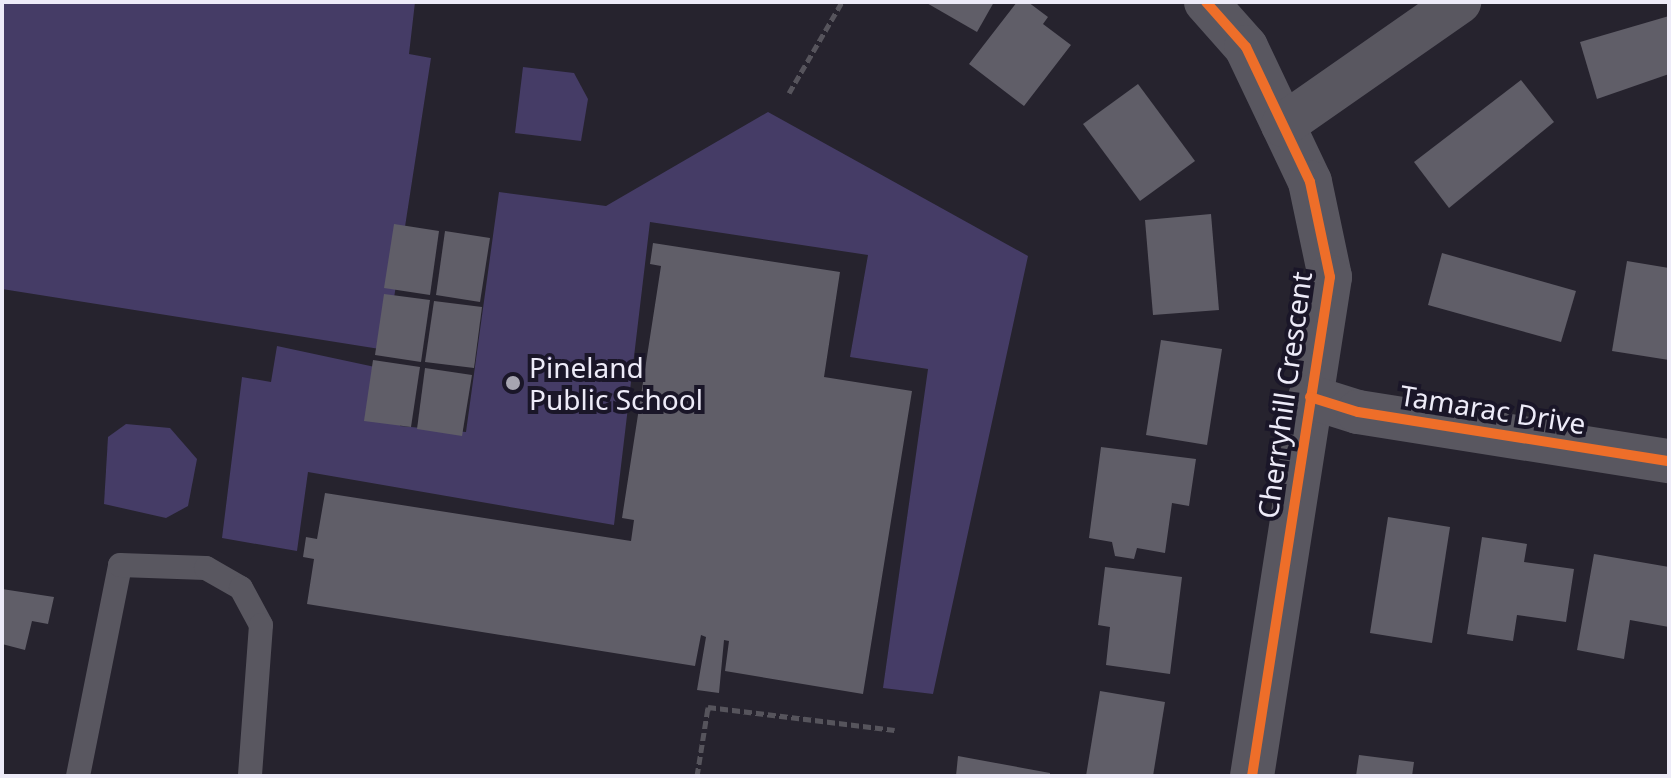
<!DOCTYPE html>
<html>
<head>
<meta charset="utf-8">
<style>
	body { margin:0 }
	#map { position:relative; width:1671px; height:778px; overflow:hidden; background:#26232e; font-family:"Noto Sans",sans-serif }
	div>[style] { position:absolute }
	[style*='--x'] { left:calc(var(--x)*1px); top:calc(var(--y)*1px); width:calc(var(--w)*1px); rotate:calc(var(--a)*1deg) }
	.green>* { inset:0; background:#453c66 }
	.building>* { inset:0; background:#605e68 }
	.path>* { height:5px; margin-top:-2.5px; transform-origin:0; background:repeating-linear-gradient(90deg,#56545c 0 8px,transparent 0 12px) }
	.lane>* { height:24px; margin:-12px; padding:0 12px; transform-origin:12px; border-radius:12px; background:#595760 }
	.street>* { height:44px; margin:-22px; padding:0 22px; transform-origin:22px; border-radius:22px; background:#595760 }
	.cycleway>* { height:10px; margin:-5px; padding:0 5px; transform-origin:5px; border-radius:5px; background:#ee6e29 }
	.dots>* { width:22px; height:22px; translate:-50% -50%; box-sizing:border-box; border:4px solid #1a1628; border-radius:50% }
	span { translate:-50% -50%; white-space:nowrap; text-align:center; line-height:1.15; -webkit-text-stroke:8px #1a1628; paint-order:stroke }
	.poi-label { font-size:28px; color:#edebf8 }
	.left { translate:0 -50%; text-align:left }
	.street-label { font-size:28px; color:#edebf8 }
	.frame { position:absolute; inset:0; border:4px solid #edebf8; pointer-events:none }
</style>
</head>
<body>
<div id="map">
	<div class="green">
		<i style="clip-path:polygon(2px 2px,415px 2px,409px 54px,431px 58px,386px 350px,2px 289px)"></i>
		<i style="clip-path:polygon(523px 67px,574px 73px,588px 99px,581px 141px,515px 133px)"></i>
		<i style="clip-path:polygon(768px 112px,1028px 256px,933px 694px,883px 688px,928px 369px,850px 357px,868px 255px,650px 222px,614px 525px,308px 472px,297px 551px,222px 538px,242px 377px,271px 382px,277px 346px,403px 373px,400px 426px,466px 432px,499px 192px,606px 206px)"></i>
		<i style="clip-path:polygon(126px 424px,170px 428px,197px 459px,188px 506px,166px 518px,104px 504px,108px 437px)"></i>
	</div>
	<div class="building">
		<i style="clip-path:polygon(925px 2px,994px 2px,977px 32px)"></i>
		<i style="clip-path:polygon(1017px 2px,1028px 2px,1048px 17px,1043px 24px,1071px 45px,1024px 106px,969px 64px)"></i>
		<i style="clip-path:polygon(1669px 16px,1669px 74px,1597px 99px,1580px 42px)"></i>
		<i style="clip-path:polygon(1521px 80px,1554px 122px,1449px 208px,1414px 162px)"></i>
		<i style="clip-path:polygon(1138px 84px,1195px 161px,1140px 201px,1083px 124px)"></i>
		<i style="clip-path:polygon(1211px 214px,1219px 310px,1153px 315px,1145px 220px)"></i>
		<i style="clip-path:polygon(394px 224px,439px 231px,430px 295px,384px 288px)"></i>
		<i style="clip-path:polygon(445px 231px,490px 238px,480px 302px,436px 295px)"></i>
		<i style="clip-path:polygon(653px 243px,840px 272px,824px 377px,912px 391px,863px 694px,725px 671px,729px 641px,724px 640px,719px 693px,697px 690px,706px 637px,701px 635px,695px 666px,307px 604px,314px 559px,303px 557px,306px 537px,317px 539px,325px 493px,631px 541px,634px 520px,622px 518px,661px 266px,650px 264px)"></i>
		<i style="clip-path:polygon(1442px 253px,1576px 291px,1561px 342px,1428px 305px)"></i>
		<i style="clip-path:polygon(1627px 261px,1669px 268px,1669px 360px,1612px 351px)"></i>
		<i style="clip-path:polygon(384px 294px,430px 300px,421px 362px,375px 355px)"></i>
		<i style="clip-path:polygon(434px 301px,482px 307px,474px 368px,425px 362px)"></i>
		<i style="clip-path:polygon(1161px 340px,1222px 349px,1207px 445px,1146px 435px)"></i>
		<i style="clip-path:polygon(373px 360px,420px 367px,411px 427px,364px 421px)"></i>
		<i style="clip-path:polygon(425px 368px,472px 375px,462px 436px,417px 429px)"></i>
		<i style="clip-path:polygon(1101px 447px,1196px 459px,1189px 506px,1172px 503px,1165px 553px,1137px 548px,1134px 559px,1115px 556px,1112px 542px,1089px 538px)"></i>
		<i style="clip-path:polygon(1388px 517px,1450px 527px,1432px 643px,1370px 633px)"></i>
		<i style="clip-path:polygon(1482px 537px,1527px 544px,1524px 562px,1574px 569px,1566px 622px,1517px 615px,1513px 641px,1467px 634px)"></i>
		<i style="clip-path:polygon(1594px 554px,1669px 567px,1669px 627px,1630px 620px,1624px 659px,1577px 650px)"></i>
		<i style="clip-path:polygon(1105px 567px,1182px 577px,1170px 674px,1106px 665px,1110px 627px,1098px 625px)"></i>
		<i style="clip-path:polygon(2px 589px,54px 597px,48px 624px,32px 621px,25px 650px,2px 644px)"></i>
		<i style="clip-path:polygon(1100px 691px,1165px 702px,1153px 776px,1086px 776px)"></i>
		<i style="clip-path:polygon(1359px 755px,1414px 762px,1412px 776px,1356px 776px)"></i>
		<i style="clip-path:polygon(958px 756px,1050px 773px,1050px 776px,956px 776px)"></i>
	</div>
	<div class="path">
		<i style="--x:789;--y:93;--w:105;--a:-59.8"></i>
		<i style="--x:708;--y:707;--w:188;--a:7"></i>
		<i style="--x:697;--y:776;--w:70;--a:-80.9"></i>
		<i style="--x:708;--y:707;--w:4;--a:90"></i>
	</div>
	<div class="lane">
		<i style="--x:78;--y:776;--w:215;--a:-78.7"></i>
		<i style="--x:120;--y:565;--w:86;--a:2"></i>
		<i style="--x:206;--y:568;--w:40;--a:29.7"></i>
		<i style="--x:241;--y:588;--w:42;--a:61.6"></i>
		<i style="--x:261;--y:625;--w:151;--a:94.2"></i>
	</div>
	<div class="street">
		<i style="--x:1206;--y:2;--w:60;--a:48.4"></i>
		<i style="--x:1246;--y:47;--w:149;--a:64.6"></i>
		<i style="--x:1310;--y:182;--w:97;--a:78.1"></i>
		<i style="--x:1330;--y:277;--w:505;--a:98.88"></i>
		<i style="--x:1283;--y:125;--w:215;--a:-34.9"></i>
		<i style="--x:1310;--y:397;--w:50;--a:17.4"></i>
		<i style="--x:1358;--y:412;--w:315;--a:9"></i>
	</div>
	<div class="cycleway">
		<i style="--x:1206;--y:2;--w:60;--a:48.4"></i>
		<i style="--x:1246;--y:47;--w:149;--a:64.6"></i>
		<i style="--x:1310;--y:182;--w:97;--a:78.1"></i>
		<i style="--x:1330;--y:277;--w:505;--a:98.88"></i>
		<i style="--x:1310;--y:397;--w:50;--a:17.4"></i>
		<i style="--x:1358;--y:412;--w:315;--a:9"></i>
	</div>
	<div class="dots">
		<i style="left:513px;top:383px;background:#a7a5b1"></i>
	</div>
	<div class="poi-label">
		<span class="left" style="left:529px;top:383px">Pineland<br>Public School</span>
	</div>
	<div class="street-label">
		<span style="left:1284px;top:395px;rotate:-82deg">Cherryhill Crescent</span>
		<span style="left:1493px;top:409px;rotate:9deg">Tamarac Drive</span>
	</div>
	<div class="frame"></div>
</div>
</body>
</html>
